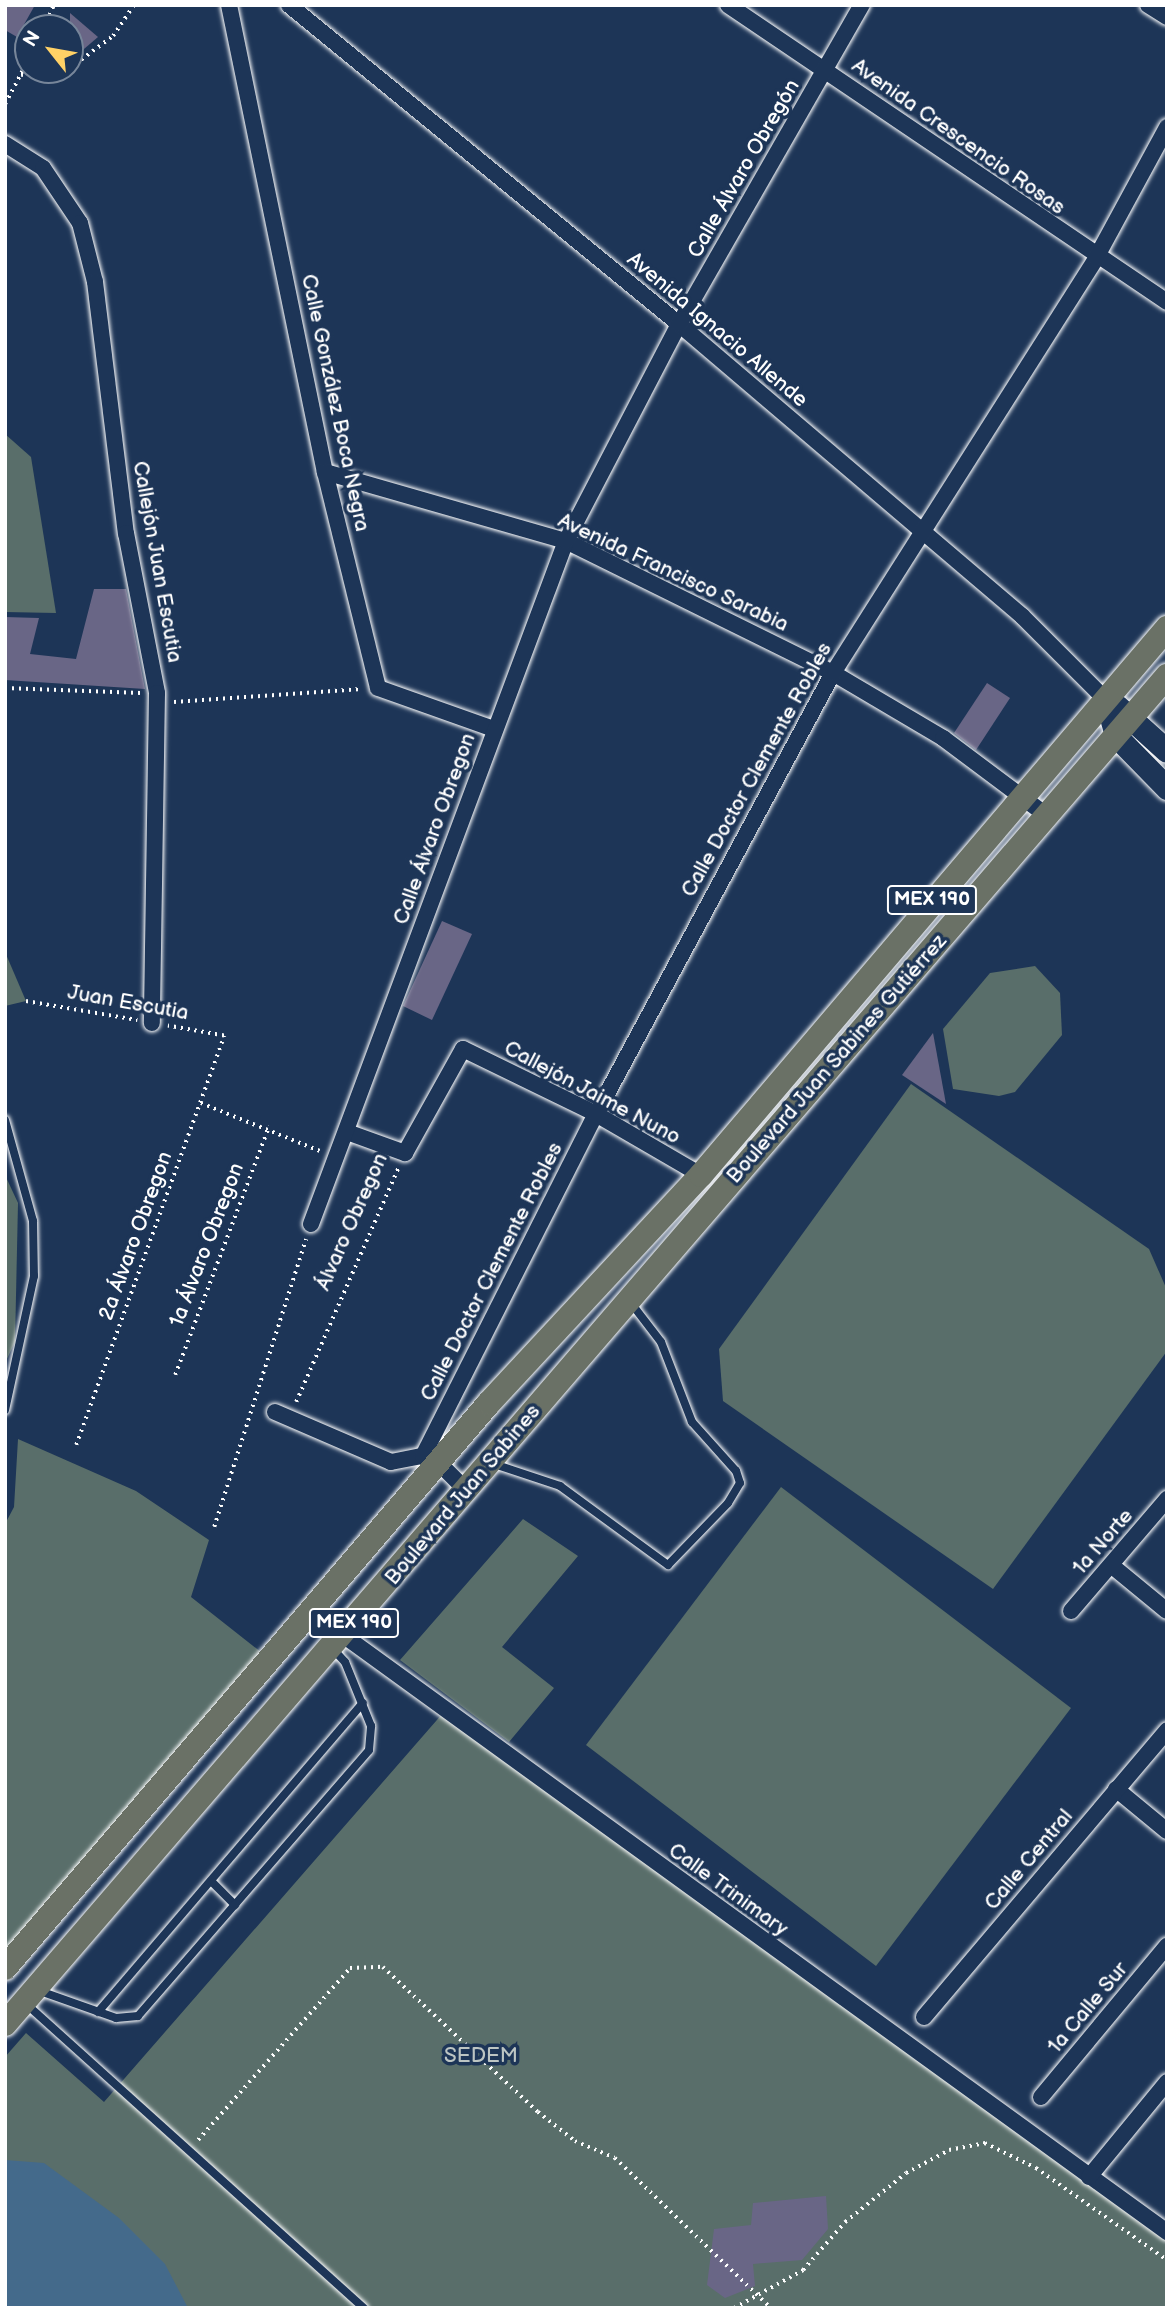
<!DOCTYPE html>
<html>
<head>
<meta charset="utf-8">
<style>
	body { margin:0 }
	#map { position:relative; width:1172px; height:2313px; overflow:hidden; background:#1d3557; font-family:"Balsamiq Sans",sans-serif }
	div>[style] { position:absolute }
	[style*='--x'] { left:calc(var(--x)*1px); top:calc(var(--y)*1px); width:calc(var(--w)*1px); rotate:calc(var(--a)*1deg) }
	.green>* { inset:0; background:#596e6a }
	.water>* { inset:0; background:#446a8b }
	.building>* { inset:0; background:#696686 }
	.path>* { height:3.5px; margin-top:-1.75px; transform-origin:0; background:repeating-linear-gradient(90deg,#fff 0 2px,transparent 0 7px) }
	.roads { filter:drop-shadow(0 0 2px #fff) drop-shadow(0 0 2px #fff) }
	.lane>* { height:8px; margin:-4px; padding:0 4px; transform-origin:4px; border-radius:4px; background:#1d3557 }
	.street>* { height:16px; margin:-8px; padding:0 8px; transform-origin:8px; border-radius:8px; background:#1d3557 }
	.secondary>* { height:23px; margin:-11.5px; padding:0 11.5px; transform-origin:11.5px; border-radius:11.5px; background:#1d3557 }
	.primary>* { height:24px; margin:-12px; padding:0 12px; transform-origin:12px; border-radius:12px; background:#6a7166 }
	span { translate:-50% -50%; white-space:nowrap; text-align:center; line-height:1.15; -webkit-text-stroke:7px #1d3557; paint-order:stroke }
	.shield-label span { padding:2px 5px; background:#1d3557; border:2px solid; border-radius:5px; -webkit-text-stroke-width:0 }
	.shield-label { font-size:19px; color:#fff; font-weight:700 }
	.street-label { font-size:21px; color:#fff }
	.park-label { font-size:21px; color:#bdc5c3 }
	.frame { position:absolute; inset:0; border:7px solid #fff; pointer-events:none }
	.north { position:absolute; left:14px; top:14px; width:70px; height:70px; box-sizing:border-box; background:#1d3557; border:2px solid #77869a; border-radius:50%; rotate:301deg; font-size:19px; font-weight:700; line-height:28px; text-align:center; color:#fff }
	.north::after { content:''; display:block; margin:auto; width:24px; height:32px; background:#ffd166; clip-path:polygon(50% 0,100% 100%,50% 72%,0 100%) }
</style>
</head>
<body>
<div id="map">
	<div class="green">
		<i style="clip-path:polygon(5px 434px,31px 457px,56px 613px,5px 612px)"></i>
		<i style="clip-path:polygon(5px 952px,26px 1001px,5px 1006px)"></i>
		<i style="clip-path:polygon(1035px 966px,1060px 993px,1062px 1035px,1015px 1092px,999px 1096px,953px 1089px,943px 1029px,990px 973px)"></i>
		<i style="clip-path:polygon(911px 1084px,1149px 1249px,1167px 1290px,1167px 1351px,993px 1589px,723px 1401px,719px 1349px)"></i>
		<i style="clip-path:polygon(5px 1175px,18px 1203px,15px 1342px,5px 1363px)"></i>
		<i style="clip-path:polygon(18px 1439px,136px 1491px,209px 1540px,191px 1597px,271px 1660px,5px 1959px,5px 1524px,14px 1507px)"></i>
		<i style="clip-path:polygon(781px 1487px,1071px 1708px,876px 1966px,586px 1745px)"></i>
		<i style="clip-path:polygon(523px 1519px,578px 1556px,502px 1647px,554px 1688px,509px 1742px,400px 1660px)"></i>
		<i style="clip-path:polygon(443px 1713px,1167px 2240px,1167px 2308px,5px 2308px,5px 2057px,26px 2033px,104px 2102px)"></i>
	</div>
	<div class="water">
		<i style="clip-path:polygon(5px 2160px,44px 2163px,119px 2218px,165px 2264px,188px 2308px,5px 2308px)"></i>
	</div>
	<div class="building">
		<i style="clip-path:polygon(5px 5px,35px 5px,17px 37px,5px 30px)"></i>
		<i style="clip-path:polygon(70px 13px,98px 37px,70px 61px)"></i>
		<i style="clip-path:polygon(94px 589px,126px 589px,145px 689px,5px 680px,5px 617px,39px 618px,30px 654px,76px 659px)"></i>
		<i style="clip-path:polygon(987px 683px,1010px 698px,976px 750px,954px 733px)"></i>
		<i style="clip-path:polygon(442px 921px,472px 934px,432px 1020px,403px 1006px)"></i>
		<i style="clip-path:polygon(933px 1033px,946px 1104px,902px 1075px)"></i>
		<i style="clip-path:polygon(826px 2196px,828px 2229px,802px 2260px,753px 2264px,755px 2286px,725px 2298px,707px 2285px,714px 2229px,751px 2225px,753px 2203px)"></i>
	</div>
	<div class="path">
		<i style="--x:44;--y:28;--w:25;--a:-67"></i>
		<i style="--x:70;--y:68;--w:54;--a:-36.7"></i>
		<i style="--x:113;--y:36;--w:37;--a:-56"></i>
		<i style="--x:21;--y:75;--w:35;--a:-8"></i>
		<i style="--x:5;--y:104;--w:50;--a:-62.4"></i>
		<i style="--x:5;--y:688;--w:136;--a:2.1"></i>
		<i style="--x:174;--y:702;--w:188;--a:-4"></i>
		<i style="--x:26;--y:1001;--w:113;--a:9.7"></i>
		<i style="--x:201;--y:1103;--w:128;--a:22"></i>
		<i style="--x:175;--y:1375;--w:266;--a:-69.3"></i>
		<i style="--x:296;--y:1402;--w:255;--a:-66.4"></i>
		<i style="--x:76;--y:1445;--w:435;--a:-70.1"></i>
		<i style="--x:224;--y:1036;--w:57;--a:-169.9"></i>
		<i style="--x:214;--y:1527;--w:302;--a:-72.3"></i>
		<i style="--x:198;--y:2140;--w:230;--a:-48.5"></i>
		<i style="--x:350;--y:1968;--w:33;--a:-2"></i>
		<i style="--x:383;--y:1967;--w:212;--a:43.1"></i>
		<i style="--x:538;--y:2112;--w:47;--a:38.1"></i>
		<i style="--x:575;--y:2141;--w:43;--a:23"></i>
		<i style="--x:615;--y:2158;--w:216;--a:43.9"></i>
		<i style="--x:734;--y:2308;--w:79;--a:-28.8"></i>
		<i style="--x:803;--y:2270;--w:64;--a:-48.8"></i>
		<i style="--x:845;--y:2222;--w:78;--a:-38.8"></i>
		<i style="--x:906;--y:2173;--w:49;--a:-28.1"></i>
		<i style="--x:949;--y:2150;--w:37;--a:-11"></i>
		<i style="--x:985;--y:2143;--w:57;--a:26.1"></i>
		<i style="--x:1036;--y:2168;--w:160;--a:35.1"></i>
	</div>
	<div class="roads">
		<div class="lane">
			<i style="--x:5;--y:1120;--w:105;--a:74.5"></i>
			<i style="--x:33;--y:1221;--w:55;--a:89"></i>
			<i style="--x:34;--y:1276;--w:137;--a:102.2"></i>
			<i style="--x:491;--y:1463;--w:73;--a:18.4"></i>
			<i style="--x:560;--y:1486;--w:134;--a:36.2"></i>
			<i style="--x:668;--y:1565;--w:86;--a:-45.9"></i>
			<i style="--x:728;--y:1503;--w:23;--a:-59"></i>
			<i style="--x:740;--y:1483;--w:13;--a:-108"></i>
			<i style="--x:736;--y:1471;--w:66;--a:-131.9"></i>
			<i style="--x:692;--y:1422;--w:86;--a:-111.2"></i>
			<i style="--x:661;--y:1342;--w:49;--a:-127.6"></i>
			<i style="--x:211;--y:1881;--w:34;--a:45"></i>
			<i style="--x:37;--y:1990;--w:84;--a:19.5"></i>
			<i style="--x:116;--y:2018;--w:22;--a:-5"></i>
			<i style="--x:138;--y:2016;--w:352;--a:-49"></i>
			<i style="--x:369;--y:1750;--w:24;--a:-85"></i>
			<i style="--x:371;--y:1726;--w:69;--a:-112.1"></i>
			<i style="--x:345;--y:1662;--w:16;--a:-133"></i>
			<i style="--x:25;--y:2003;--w:456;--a:42"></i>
			<i style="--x:98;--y:2012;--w:407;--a:-49.4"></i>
		</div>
		<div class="street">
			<i style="--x:229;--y:5;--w:477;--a:78.4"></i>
			<i style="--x:325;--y:472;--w:222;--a:76.2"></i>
			<i style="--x:378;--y:688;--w:123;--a:19.5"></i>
			<i style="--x:289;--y:5;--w:504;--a:39.28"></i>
			<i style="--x:679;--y:324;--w:450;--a:40.4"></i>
			<i style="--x:1022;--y:616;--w:119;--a:45"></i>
			<i style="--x:728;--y:5;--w:530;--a:34.08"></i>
			<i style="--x:1148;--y:5;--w:22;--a:32"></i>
			<i style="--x:5;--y:144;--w:45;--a:32.3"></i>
			<i style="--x:43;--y:168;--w:66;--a:56.1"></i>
			<i style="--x:80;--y:223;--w:61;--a:75.7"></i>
			<i style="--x:95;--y:282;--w:253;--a:83"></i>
			<i style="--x:126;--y:533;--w:163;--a:79"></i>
			<i style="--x:157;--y:693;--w:330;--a:90.9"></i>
			<i style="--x:325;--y:472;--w:251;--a:16"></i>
			<i style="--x:566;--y:541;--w:298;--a:26.3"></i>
			<i style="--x:833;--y:673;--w:128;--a:30.6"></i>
			<i style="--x:943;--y:738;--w:129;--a:36.8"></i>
			<i style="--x:347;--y:1132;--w:62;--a:19.9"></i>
			<i style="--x:405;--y:1153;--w:119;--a:-60.9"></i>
			<i style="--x:463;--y:1049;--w:148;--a:26"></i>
			<i style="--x:596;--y:1114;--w:121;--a:30.2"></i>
			<i style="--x:311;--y:1224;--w:729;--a:-69.53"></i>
			<i style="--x:566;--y:541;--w:245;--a:-62.5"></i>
			<i style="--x:679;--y:324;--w:368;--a:-60.2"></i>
			<i style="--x:275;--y:1412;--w:126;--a:23.3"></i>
			<i style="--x:391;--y:1462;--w:33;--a:-11"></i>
			<i style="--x:423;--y:1456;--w:16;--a:22"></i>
			<i style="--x:438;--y:1462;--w:41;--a:45"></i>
			<i style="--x:423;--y:1456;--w:383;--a:-63.2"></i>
			<i style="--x:596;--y:1114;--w:501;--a:-61.75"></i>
			<i style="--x:833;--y:673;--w:491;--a:-57.6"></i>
			<i style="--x:1096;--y:258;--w:149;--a:-61.5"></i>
			<i style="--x:1111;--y:1565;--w:72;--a:39.4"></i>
			<i style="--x:1071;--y:1611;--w:148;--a:-49.4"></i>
			<i style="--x:343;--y:1635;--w:1018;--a:35.92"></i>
			<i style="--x:1116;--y:1789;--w:66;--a:39.5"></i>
			<i style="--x:924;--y:2017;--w:376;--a:-49.7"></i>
			<i style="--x:1041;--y:2097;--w:197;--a:-50.2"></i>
			<i style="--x:1089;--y:2177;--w:123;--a:-50.6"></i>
		</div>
		<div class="secondary">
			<i style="--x:1106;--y:700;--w:37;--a:74"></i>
			<i style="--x:1116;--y:736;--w:73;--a:45.6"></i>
			<i style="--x:1117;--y:706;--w:67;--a:42"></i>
		</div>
		<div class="primary">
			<i style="--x:5;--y:1968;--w:744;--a:-49.42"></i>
			<i style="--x:489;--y:1403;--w:311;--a:-47.1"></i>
			<i style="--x:701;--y:1175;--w:719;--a:-49.57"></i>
			<i style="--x:5;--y:2024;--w:1780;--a:-49.24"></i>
		</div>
	</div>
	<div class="shield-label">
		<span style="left:932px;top:900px">MEX 190</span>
		<span style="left:354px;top:1623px">MEX 190</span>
	</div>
	<div class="street-label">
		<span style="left:958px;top:137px;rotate:35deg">Avenida Crescencio Rosas</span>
		<span style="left:744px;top:169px;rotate:-60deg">Calle Álvaro Obregón</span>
		<span style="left:717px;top:330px;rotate:40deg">Avenida Ignacio Allende</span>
		<span style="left:335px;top:403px;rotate:78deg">Calle González Boca Negra</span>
		<span style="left:157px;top:562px;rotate:80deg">Callejón Juan Escutia</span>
		<span style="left:673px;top:573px;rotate:25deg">Avenida Francisco Sarabia</span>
		<span style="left:757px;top:770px;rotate:-61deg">Calle Doctor Clemente Robles</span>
		<span style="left:435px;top:829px;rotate:-70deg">Calle Álvaro Obregon</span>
		<span style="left:128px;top:1003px;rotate:10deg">Juan Escutia</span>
		<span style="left:837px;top:1059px;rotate:-49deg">Boulevard Juan Sabines Gutiérrez</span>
		<span style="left:592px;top:1093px;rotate:28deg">Callejón Jaime Nuno</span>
		<span style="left:352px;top:1222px;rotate:-66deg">Álvaro Obregon</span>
		<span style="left:136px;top:1236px;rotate:-70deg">2a Álvaro Obregon</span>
		<span style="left:207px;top:1245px;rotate:-69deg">1a Álvaro Obregon</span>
		<span style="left:492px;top:1272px;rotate:-63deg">Calle Doctor Clemente Robles</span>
		<span style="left:463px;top:1495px;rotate:-50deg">Boulevard Juan Sabines</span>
		<span style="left:1103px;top:1542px;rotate:-49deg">1a Norte</span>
		<span style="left:1029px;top:1860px;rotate:-50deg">Calle Central</span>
		<span style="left:728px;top:1890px;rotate:36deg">Calle Trinimary</span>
		<span style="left:1088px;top:2008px;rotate:-50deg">1a Calle Sur</span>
	</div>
	<div class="park-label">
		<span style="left:481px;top:2056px">SEDEM</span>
	</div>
	<div class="frame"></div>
	<div class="north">N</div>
</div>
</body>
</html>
